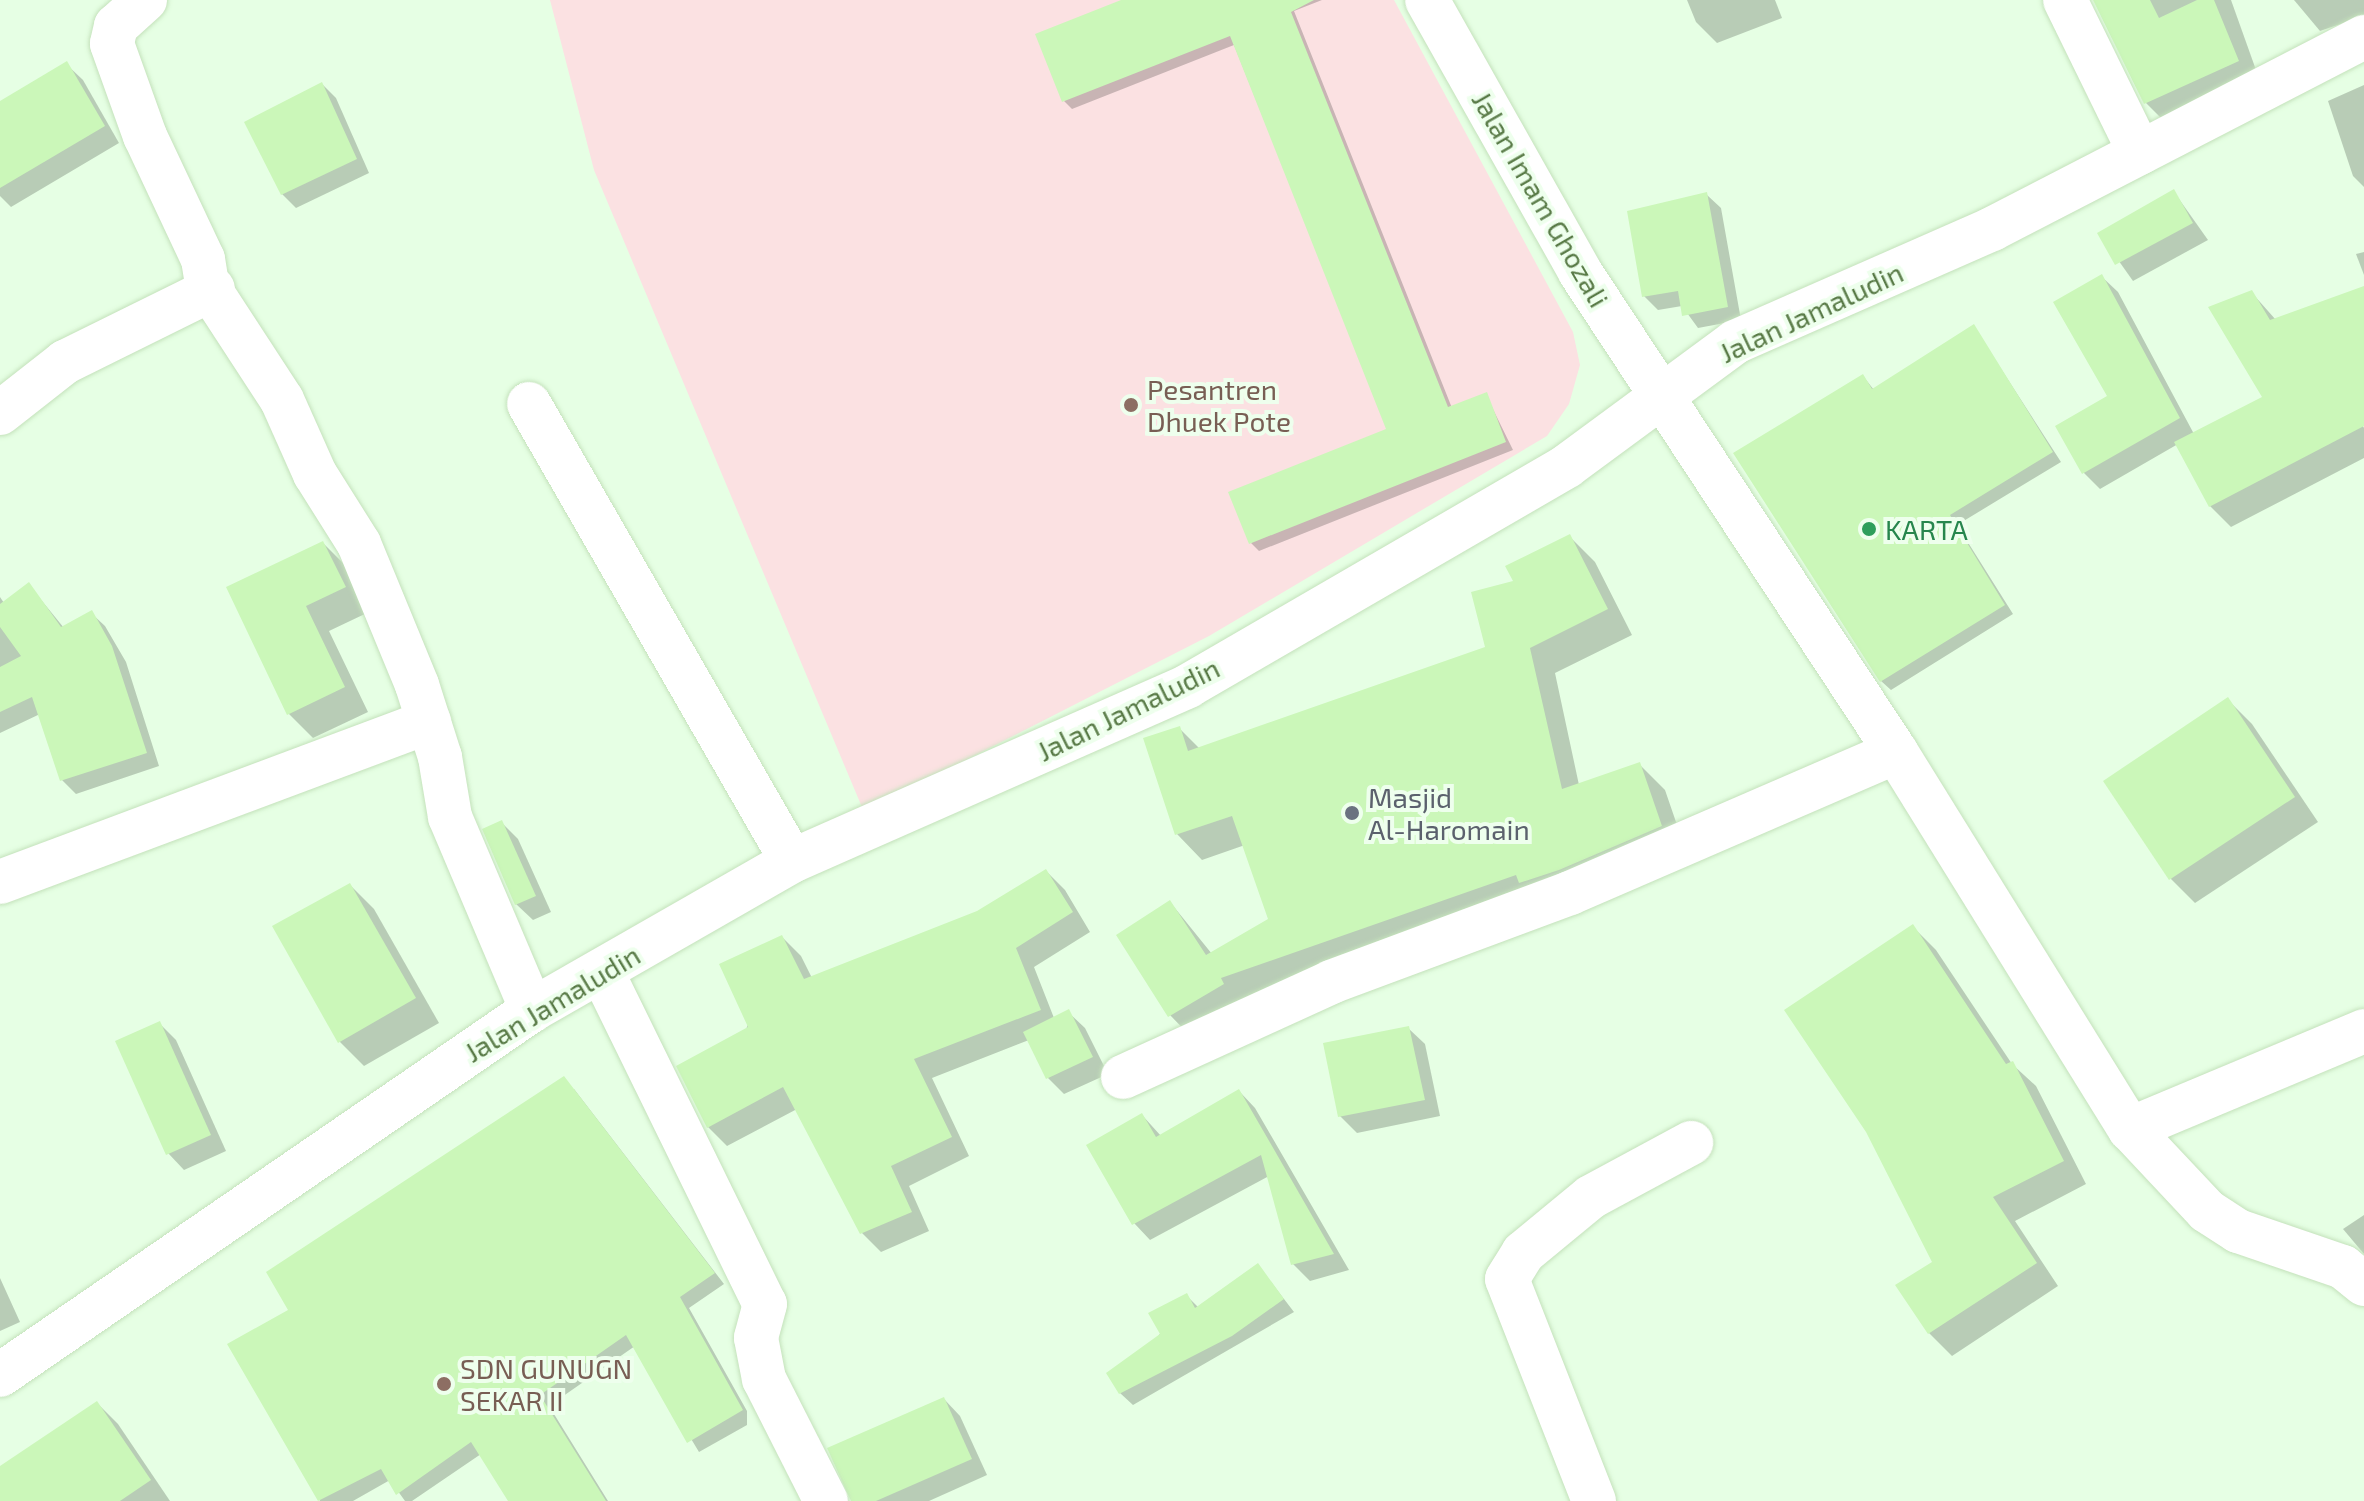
<!DOCTYPE html>
<html>
<head>
<meta charset="utf-8">
<style>
	body { margin:0 }
	#map { position:relative; width:2364px; height:1501px; overflow:hidden; background:#e6ffe4; font-family:"Exo 2",sans-serif }
	div>[style] { position:absolute }
	[style*='--x'] { left:calc(var(--x)*1px); top:calc(var(--y)*1px); width:calc(var(--w)*1px); rotate:calc(var(--a)*1deg) }
	.education>* { inset:0; background:#fbe1e2 }
	.shadow>* { inset:0; background:#0003 }
	.building>* { inset:0; background:#cbf7b9 }
	.roads { filter:drop-shadow(0 0 2px #c4e2bb) drop-shadow(0 0 2px #c4e2bb) }
	.minor>* { height:44px; margin:-22px; padding:0 22px; transform-origin:22px; border-radius:22px; background:#fff }
	.tertiary>* { height:44px; margin:-22px; padding:0 22px; transform-origin:22px; border-radius:22px; background:#fff }
	.dots>* { width:22px; height:22px; translate:-50% -50%; box-sizing:border-box; border:4px solid #eeffed; border-radius:50% }
	span { translate:-50% -50%; white-space:nowrap; text-align:center; line-height:1.15; -webkit-text-stroke:8px #eeffed; paint-order:stroke }
	.street-label { font-size:28px; color:#587a46 }
	.education-label { font-size:28px; color:#785e54 }
	.left { translate:0 -50%; text-align:left }
	.leisure-label { font-size:28px; color:#27864d }
	.worship-label { font-size:28px; color:#5b616d }
</style>
</head>
<body>
<div id="map">
	<div class="education">
		<i style="clip-path:polygon(550px 0,1394px 0,1573px 332px,1580px 365px,1569px 404px,1547px 436px,1209px 636px,864px 812px,594px 170px)"></i>
	</div>
	<div class="shadow">
		<i style="clip-path:polygon(1127px 0,1322px 0,1294px 11px,1452px 408px,1486px 395px,1513px 450px,1259px 551px,1251px 543px,1389px 430px,1234px 45px,1072px 109px,1064px 101px)"></i>
		<i style="clip-path:polygon(1687px 0,1775px 0,1782px 18px,1717px 43px,1696px 22px)"></i>
		<i style="clip-path:polygon(2095px 0,2231px 0,2261px 84px,2169px 126px,2146px 103px)"></i>
		<i style="clip-path:polygon(2294px 0,2364px 0,2364px 16px,2320px 31px)"></i>
		<i style="clip-path:polygon(66px 64px,83px 80px,119px 143px,11px 207px,0 196px,0 103px)"></i>
		<i style="clip-path:polygon(322px 84px,336px 98px,369px 173px,296px 208px,282px 194px)"></i>
		<i style="clip-path:polygon(2364px 85px,2364px 187px,2353px 176px,2328px 101px)"></i>
		<i style="clip-path:polygon(2174px 192px,2208px 240px,2133px 281px,2099px 233px)"></i>
		<i style="clip-path:polygon(1707px 195px,1721px 208px,1741px 320px,1698px 328px,1682px 306px,1658px 310px,1644px 296px)"></i>
		<i style="clip-path:polygon(2364px 252px,2364px 275px,2356px 254px)"></i>
		<i style="clip-path:polygon(2101px 276px,2118px 292px,2194px 434px,2264px 397px,2252px 293px,2276px 320px,2364px 288px,2364px 362px,2334px 372px,2364px 428px,2364px 458px,2231px 527px,2210px 506px,2178px 444px,2100px 489px,2083px 472px,2110px 397px)"></i>
		<i style="clip-path:polygon(1974px 327px,2061px 462px,1957px 525px,2013px 614px,1891px 690px,1881px 681px,1863px 376px,1874px 390px)"></i>
		<i style="clip-path:polygon(1570px 537px,1595px 562px,1632px 635px,1555px 673px,1579px 785px,1639px 764px,1665px 790px,1686px 851px,1195px 1041px,1170px 1015px,1170px 902px,1212px 954px,1271px 920px,1245px 845px,1202px 860px,1177px 834px,1179px 728px,1200px 749px,1488px 648px,1516px 582px)"></i>
		<i style="clip-path:polygon(323px 543px,347px 567px,369px 612px,329px 631px,368px 712px,313px 738px,289px 714px,228px 588px)"></i>
		<i style="clip-path:polygon(29px 585px,64px 628px,91px 613px,105px 626px,126px 662px,159px 766px,76px 794px,62px 780px,40px 714px,0 733px,0 597px,4px 603px)"></i>
		<i style="clip-path:polygon(2228px 700px,2252px 724px,2318px 822px,2195px 903px,2171px 879px)"></i>
		<i style="clip-path:polygon(502px 823px,518px 839px,551px 912px,533px 920px,516px 904px)"></i>
		<i style="clip-path:polygon(1046px 871px,1065px 890px,1090px 932px,1034px 967px,1054px 1018px,1068px 1012px,1085px 1028px,1108px 1074px,1064px 1094px,1048px 1078px,1029px 1040px,932px 1078px,969px 1156px,909px 1186px,929px 1231px,881px 1252px,862px 1233px,797px 1109px,727px 1146px,708px 1127px,782px 937px,801px 956px,812px 978px,978px 913px)"></i>
		<i style="clip-path:polygon(350px 885px,374px 909px,439px 1023px,364px 1066px,339px 1041px)"></i>
		<i style="clip-path:polygon(1913px 927px,1936px 950px,2012px 1064px,2036px 1086px,2086px 1184px,2015px 1221px,2058px 1286px,1952px 1356px,1929px 1333px,1934px 1262px)"></i>
		<i style="clip-path:polygon(159px 1023px,176px 1040px,226px 1151px,184px 1170px,168px 1153px)"></i>
		<i style="clip-path:polygon(1408px 1028px,1425px 1044px,1440px 1116px,1357px 1133px,1340px 1116px)"></i>
		<i style="clip-path:polygon(574px 1089px,724px 1284px,689px 1308px,747px 1411px,747px 1425px,699px 1452px,635px 1346px,549px 1406px,608px 1501px,510px 1501px,481px 1454px,412px 1501px,405px 1501px,390px 1480px,353px 1501px,320px 1501px,230px 1345px,291px 1311px)"></i>
		<i style="clip-path:polygon(1239px 1091px,1255px 1108px,1349px 1270px,1310px 1281px,1293px 1264px,1269px 1176px,1150px 1240px,1134px 1223px,1142px 1115px,1161px 1136px)"></i>
		<i style="clip-path:polygon(2364px 1215px,2364px 1254px,2343px 1229px)"></i>
		<i style="clip-path:polygon(1258px 1265px,1294px 1312px,1133px 1405px,1120px 1393px,1186px 1295px,1199px 1308px)"></i>
		<i style="clip-path:polygon(0 1278px,20px 1322px,0 1331px)"></i>
		<i style="clip-path:polygon(944px 1399px,960px 1416px,987px 1475px,929px 1501px,852px 1501px)"></i>
		<i style="clip-path:polygon(97px 1403px,118px 1424px,170px 1501px,0 1501px,0 1468px)"></i>
	</div>
	<div class="building">
		<i style="clip-path:polygon(1121px 0,1314px 0,1291px 12px,1448px 407px,1487px 392px,1506px 442px,1249px 544px,1228px 492px,1386px 429px,1230px 36px,1062px 102px,1035px 34px)"></i>
		<i style="clip-path:polygon(2093px 0,2150px 0,2159px 18px,2197px 0,2214px 0,2239px 61px,2144px 104px)"></i>
		<i style="clip-path:polygon(67px 61px,105px 126px,0 188px,0 101px)"></i>
		<i style="clip-path:polygon(322px 82px,357px 159px,281px 195px,244px 122px)"></i>
		<i style="clip-path:polygon(2174px 189px,2193px 223px,2115px 265px,2097px 233px)"></i>
		<i style="clip-path:polygon(1707px 192px,1728px 307px,1682px 316px,1678px 291px,1642px 297px,1627px 211px)"></i>
		<i style="clip-path:polygon(2102px 274px,2180px 418px,2082px 474px,2055px 426px,2107px 396px,2053px 302px)"></i>
		<i style="clip-path:polygon(2364px 286px,2364px 426px,2209px 507px,2174px 442px,2262px 397px,2208px 307px,2252px 290px,2270px 320px)"></i>
		<i style="clip-path:polygon(1974px 324px,2053px 452px,1950px 515px,2005px 605px,1880px 682px,1733px 453px,1863px 374px,1872px 389px)"></i>
		<i style="clip-path:polygon(1570px 534px,1608px 609px,1530px 648px,1562px 789px,1640px 762px,1662px 826px,1559px 870px,1519px 883px,1516px 875px,1221px 978px,1224px 984px,1168px 1017px,1116px 935px,1170px 900px,1206px 955px,1268px 919px,1232px 816px,1175px 835px,1143px 738px,1180px 726px,1188px 751px,1485px 647px,1471px 592px,1513px 581px,1505px 566px)"></i>
		<i style="clip-path:polygon(323px 541px,346px 587px,306px 606px,345px 687px,287px 715px,226px 587px)"></i>
		<i style="clip-path:polygon(29px 582px,61px 627px,92px 610px,112px 646px,147px 753px,60px 781px,32px 697px,0 712px,0 667px,21px 656px,0 627px,0 604px)"></i>
		<i style="clip-path:polygon(2228px 697px,2295px 797px,2169px 880px,2103px 781px)"></i>
		<i style="clip-path:polygon(502px 820px,536px 896px,515px 905px,482px 829px)"></i>
		<i style="clip-path:polygon(1046px 869px,1073px 912px,1016px 948px,1041px 1010px,914px 1059px,952px 1137px,891px 1166px,912px 1212px,860px 1234px,783px 1087px,707px 1128px,676px 1066px,748px 1027px,719px 964px,782px 935px,804px 979px,977px 911px)"></i>
		<i style="clip-path:polygon(350px 883px,416px 998px,338px 1043px,272px 926px)"></i>
		<i style="clip-path:polygon(1913px 924px,2006px 1064px,2013px 1061px,2064px 1161px,1993px 1197px,2037px 1263px,1928px 1334px,1895px 1285px,1932px 1262px,1866px 1132px,1784px 1010px)"></i>
		<i style="clip-path:polygon(1069px 1009px,1093px 1057px,1046px 1079px,1023px 1032px)"></i>
		<i style="clip-path:polygon(160px 1021px,211px 1135px,166px 1155px,115px 1041px)"></i>
		<i style="clip-path:polygon(1409px 1026px,1425px 1100px,1338px 1117px,1323px 1043px)"></i>
		<i style="clip-path:polygon(564px 1076px,715px 1273px,680px 1297px,743px 1410px,687px 1443px,626px 1335px,540px 1395px,606px 1501px,508px 1501px,471px 1442px,396px 1495px,381px 1469px,318px 1501px,227px 1344px,288px 1310px,266px 1272px)"></i>
		<i style="clip-path:polygon(1239px 1089px,1272px 1146px,1334px 1254px,1291px 1265px,1261px 1155px,1132px 1225px,1086px 1145px,1142px 1113px,1156px 1137px)"></i>
		<i style="clip-path:polygon(1258px 1263px,1284px 1299px,1232px 1336px,1119px 1394px,1106px 1373px,1160px 1334px,1148px 1313px,1187px 1293px,1195px 1308px)"></i>
		<i style="clip-path:polygon(944px 1397px,972px 1459px,876px 1501px,851px 1501px,827px 1448px)"></i>
		<i style="clip-path:polygon(97px 1401px,151px 1480px,120px 1501px,0 1501px,0 1466px)"></i>
	</div>
	<div class="roads">
		<div class="minor">
			<i style="--x:145;--y:0;--w:39;--a:138"></i>
			<i style="--x:116;--y:26;--w:18;--a:103"></i>
			<i style="--x:112;--y:44;--w:98;--a:70.3"></i>
			<i style="--x:145;--y:136;--w:136;--a:64.8"></i>
			<i style="--x:203;--y:259;--w:26;--a:81"></i>
			<i style="--x:207;--y:285;--w:137;--a:56.9"></i>
			<i style="--x:282;--y:400;--w:81;--a:66"></i>
			<i style="--x:315;--y:474;--w:83;--a:57.8"></i>
			<i style="--x:359;--y:544;--w:152;--a:67.6"></i>
			<i style="--x:417;--y:685;--w:76;--a:72.3"></i>
			<i style="--x:440;--y:757;--w:61;--a:80.5"></i>
			<i style="--x:450;--y:817;--w:210;--a:67"></i>
			<i style="--x:2065;--y:0;--w:170;--a:63.9"></i>
			<i style="--x:529;--y:404;--w:527;--a:60.08"></i>
			<i style="--x:0;--y:413;--w:83;--a:-38.1"></i>
			<i style="--x:65;--y:362;--w:165;--a:-26.3"></i>
			<i style="--x:0;--y:882;--w:458;--a:-20.5"></i>
			<i style="--x:602;--y:972;--w:370;--a:63.9"></i>
			<i style="--x:765;--y:1304;--w:35;--a:105"></i>
			<i style="--x:756;--y:1338;--w:42;--a:79"></i>
			<i style="--x:764;--y:1379;--w:137;--a:63.1"></i>
			<i style="--x:1123;--y:1077;--w:229;--a:-24.5"></i>
			<i style="--x:1331;--y:982;--w:255;--a:-20.4"></i>
			<i style="--x:1570;--y:893;--w:355;--a:-23.4"></i>
			<i style="--x:2130;--y:1129;--w:254;--a:-22.7"></i>
			<i style="--x:1594;--y:1501;--w:238;--a:-111.4"></i>
			<i style="--x:1507;--y:1279;--w:31;--a:-58"></i>
			<i style="--x:1523;--y:1253;--w:88;--a:-39.5"></i>
			<i style="--x:1591;--y:1197;--w:114;--a:-28.4"></i>
		</div>
		<div class="tertiary">
			<i style="--x:1427;--y:0;--w:312;--a:60.6"></i>
			<i style="--x:1580;--y:272;--w:575;--a:56.64"></i>
			<i style="--x:1896;--y:752;--w:444;--a:58.2"></i>
			<i style="--x:2130;--y:1129;--w:112;--a:46.8"></i>
			<i style="--x:2207;--y:1211;--w:37;--a:33"></i>
			<i style="--x:2238;--y:1231;--w:111;--a:18.9"></i>
			<i style="--x:2343;--y:1267;--w:27;--a:39"></i>
			<i style="--x:0;--y:1375;--w:645;--a:-34.45"></i>
			<i style="--x:532;--y:1010;--w:300;--a:-29.8"></i>
			<i style="--x:792;--y:861;--w:433;--a:-23.8"></i>
			<i style="--x:1188;--y:686;--w:438;--a:-30.1"></i>
			<i style="--x:1567;--y:466;--w:209;--a:-36.4"></i>
			<i style="--x:1735;--y:342;--w:281;--a:-23.7"></i>
			<i style="--x:1992;--y:229;--w:419;--a:-27.3"></i>
		</div>
	</div>
	<div class="dots">
		<i style="left:1131px;top:405px;background:#8d6e63"></i>
		<i style="left:1869px;top:529px;background:#2e9e5b"></i>
		<i style="left:1352px;top:813px;background:#6b7280"></i>
		<i style="left:444px;top:1384px;background:#8d6e63"></i>
	</div>
	<div class="street-label">
		<span style="left:1541px;top:199px;rotate:60deg">Jalan Imam Ghozali</span>
		<span style="left:1811px;top:312px;rotate:-25deg">Jalan Jamaludin</span>
		<span style="left:1128px;top:709px;rotate:-26deg">Jalan Jamaludin</span>
		<span style="left:552px;top:1003px;rotate:-31deg">Jalan Jamaludin</span>
	</div>
	<div class="education-label">
		<span class="left" style="left:1147px;top:405px">Pesantren<br>Dhuek Pote</span>
		<span class="left" style="left:460px;top:1384px">SDN GUNUGN<br>SEKAR II</span>
	</div>
	<div class="leisure-label">
		<span class="left" style="left:1885px;top:529px">KARTA</span>
	</div>
	<div class="worship-label">
		<span class="left" style="left:1368px;top:813px">Masjid<br>Al-Haromain</span>
	</div>
</div>
</body>
</html>
